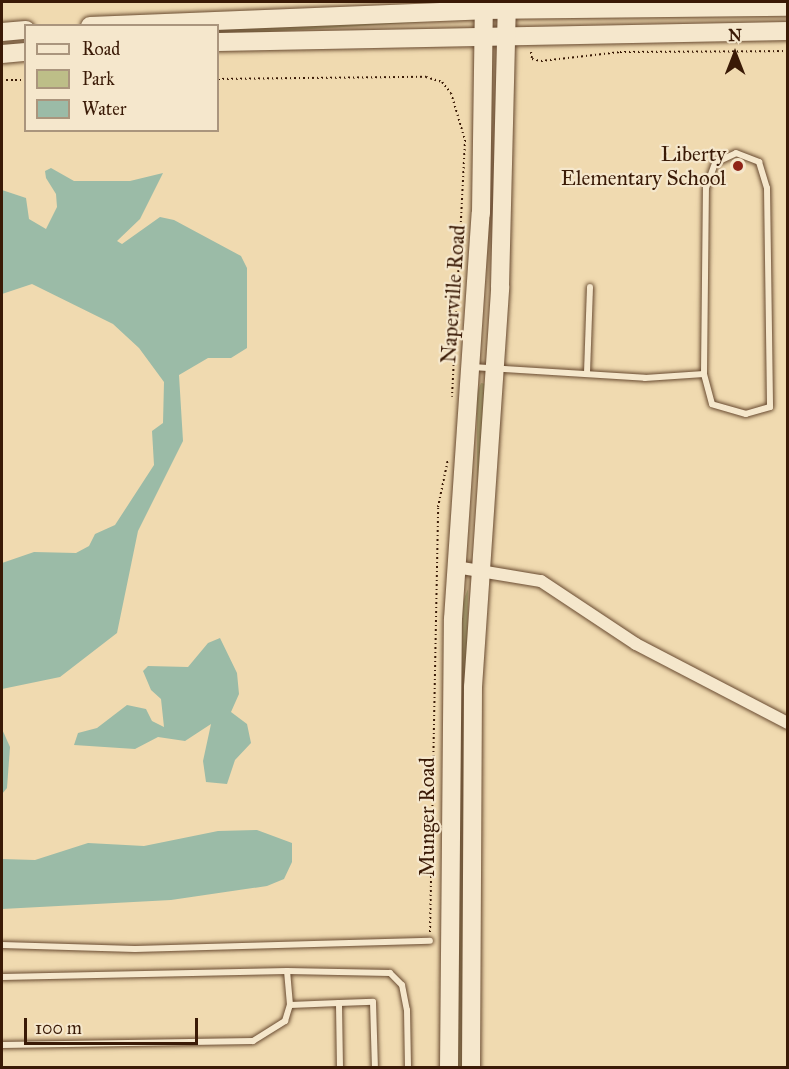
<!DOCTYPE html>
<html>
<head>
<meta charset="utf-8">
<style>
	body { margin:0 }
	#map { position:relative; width:789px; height:1069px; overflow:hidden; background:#f0dab0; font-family:"IM FELL Great Primer",serif }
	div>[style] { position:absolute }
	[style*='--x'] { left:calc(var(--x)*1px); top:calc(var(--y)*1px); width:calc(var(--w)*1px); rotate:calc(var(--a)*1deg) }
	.green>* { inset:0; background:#bdbe88 }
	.water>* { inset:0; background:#9bbba7 }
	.path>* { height:2px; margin-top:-1px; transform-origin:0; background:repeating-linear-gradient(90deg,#3a1a06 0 1.5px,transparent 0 4.5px) }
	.roads { filter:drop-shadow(0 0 2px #684a30) drop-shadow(0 0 2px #684a30) }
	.lane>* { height:6px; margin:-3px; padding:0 3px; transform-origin:3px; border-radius:3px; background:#f5e7cc }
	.street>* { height:12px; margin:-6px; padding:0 6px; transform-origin:6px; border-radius:6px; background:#f5e7cc }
	.secondary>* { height:18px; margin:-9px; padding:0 9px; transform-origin:9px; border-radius:9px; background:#f5e7cc }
	.dots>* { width:16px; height:16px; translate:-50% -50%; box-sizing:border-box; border:3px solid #f5e7cc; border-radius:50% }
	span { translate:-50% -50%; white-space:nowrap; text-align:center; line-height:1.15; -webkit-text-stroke:4.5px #f5e7cc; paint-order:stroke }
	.poi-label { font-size:21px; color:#3a1a06 }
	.right { translate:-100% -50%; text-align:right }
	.street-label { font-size:21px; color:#3a1a06 }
	.frame { position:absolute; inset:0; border:3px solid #3a1a06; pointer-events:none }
	.legend { position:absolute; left:24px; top:24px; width:195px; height:108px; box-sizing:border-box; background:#f5e7cc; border:2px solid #aa957d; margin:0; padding:8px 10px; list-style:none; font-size:18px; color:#3a1a06 }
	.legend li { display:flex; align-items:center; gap:12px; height:30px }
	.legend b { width:30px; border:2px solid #aa957d }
	.north { position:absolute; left:705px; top:24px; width:60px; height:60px; -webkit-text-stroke:4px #f5e7cc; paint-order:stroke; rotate:0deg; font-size:16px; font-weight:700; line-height:24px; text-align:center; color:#3a1a06 }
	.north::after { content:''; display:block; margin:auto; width:21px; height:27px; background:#3a1a06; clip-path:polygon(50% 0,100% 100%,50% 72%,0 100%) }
	.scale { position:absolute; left:24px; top:1018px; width:174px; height:27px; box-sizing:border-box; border:3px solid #3a1a06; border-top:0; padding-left:8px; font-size:18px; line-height:21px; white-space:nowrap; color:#3a1a06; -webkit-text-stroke:4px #f5e7cc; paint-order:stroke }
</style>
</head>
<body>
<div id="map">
	<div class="green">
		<i style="clip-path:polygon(421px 19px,421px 22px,218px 35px,218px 26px)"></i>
		<i style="clip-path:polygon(481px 383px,486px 384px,477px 481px,477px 393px)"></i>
		<i style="clip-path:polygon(468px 589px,464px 1067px,456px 1068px,462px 604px)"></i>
	</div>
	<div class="water">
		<i style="clip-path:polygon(51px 168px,74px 181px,130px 181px,163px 173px,140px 219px,117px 241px,122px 244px,160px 217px,174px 220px,241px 256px,247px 268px,247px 348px,231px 358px,208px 358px,179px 375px,183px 441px,138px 531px,117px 633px,60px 677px,2px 689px,2px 563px,34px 552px,76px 553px,89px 546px,95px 534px,115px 525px,154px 465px,152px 431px,163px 423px,164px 382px,139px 348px,113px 324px,32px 284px,2px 294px,2px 190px,26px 198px,29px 219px,46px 229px,57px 207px,56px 194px,46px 178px,45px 171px)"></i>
		<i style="clip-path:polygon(220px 638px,237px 673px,239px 694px,231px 712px,247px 724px,251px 743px,235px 760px,227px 784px,206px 782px,203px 761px,211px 724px,185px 741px,158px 737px,135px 749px,74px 745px,78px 733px,97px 728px,127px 705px,146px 709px,152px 721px,164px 727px,161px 699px,151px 690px,143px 671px,148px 666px,188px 667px,208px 643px)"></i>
		<i style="clip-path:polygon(2px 729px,10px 747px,7px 788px,2px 794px)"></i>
		<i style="clip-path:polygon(257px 830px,292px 843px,292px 862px,284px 879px,267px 886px,171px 900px,2px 909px,2px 859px,35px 860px,88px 843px,144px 846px,218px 831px)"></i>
	</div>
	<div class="path">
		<i style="--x:531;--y:52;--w:7;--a:82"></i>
		<i style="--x:532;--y:59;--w:9;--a:13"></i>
		<i style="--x:541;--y:61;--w:80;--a:-6.5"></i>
		<i style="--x:620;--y:52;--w:168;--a:-0.3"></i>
		<i style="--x:218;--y:79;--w:208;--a:-0.6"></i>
		<i style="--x:426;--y:77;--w:17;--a:17"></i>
		<i style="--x:442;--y:82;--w:14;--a:51"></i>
		<i style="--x:451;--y:93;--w:49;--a:73.4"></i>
		<i style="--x:465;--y:140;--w:257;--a:92.9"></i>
		<i style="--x:2;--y:80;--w:24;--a:0"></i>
		<i style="--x:430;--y:932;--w:425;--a:-88.9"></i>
		<i style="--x:438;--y:507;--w:49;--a:-78.2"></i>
	</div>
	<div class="roads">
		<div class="lane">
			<i style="--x:472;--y:367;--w:173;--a:3.6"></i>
			<i style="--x:645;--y:378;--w:59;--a:-3.9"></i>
			<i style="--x:704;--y:374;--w:186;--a:-89.4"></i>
			<i style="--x:706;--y:188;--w:27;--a:-70"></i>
			<i style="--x:715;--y:163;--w:23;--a:-25"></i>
			<i style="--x:736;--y:153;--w:25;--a:21"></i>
			<i style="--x:759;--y:162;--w:27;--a:73"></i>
			<i style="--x:767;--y:188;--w:219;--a:89.2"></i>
			<i style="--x:770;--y:407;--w:25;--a:164"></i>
			<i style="--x:746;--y:414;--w:35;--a:-164"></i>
			<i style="--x:712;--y:404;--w:31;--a:-105"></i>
			<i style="--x:587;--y:373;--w:86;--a:-88"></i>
			<i style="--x:2;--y:945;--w:133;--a:1.7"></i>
			<i style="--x:135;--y:949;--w:295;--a:-1.6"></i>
			<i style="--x:2;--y:977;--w:285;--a:-1.2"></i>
			<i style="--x:339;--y:1003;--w:49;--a:177.7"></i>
			<i style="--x:290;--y:1005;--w:34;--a:-95"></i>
			<i style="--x:287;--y:971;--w:103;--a:1.1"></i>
			<i style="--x:390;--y:973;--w:17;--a:45"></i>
			<i style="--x:402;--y:985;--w:25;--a:79"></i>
			<i style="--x:407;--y:1010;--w:58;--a:89"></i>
			<i style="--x:2;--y:1045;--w:251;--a:-0.9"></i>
			<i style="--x:253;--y:1041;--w:38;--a:-32"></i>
			<i style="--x:285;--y:1021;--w:17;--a:-73"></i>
			<i style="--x:340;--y:1068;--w:65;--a:-90.9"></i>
			<i style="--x:339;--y:1003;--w:34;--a:-2"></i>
			<i style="--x:373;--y:1002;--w:66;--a:88.3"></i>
		</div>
		<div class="street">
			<i style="--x:456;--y:567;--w:86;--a:9.4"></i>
			<i style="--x:541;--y:581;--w:114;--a:33.6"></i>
			<i style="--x:636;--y:644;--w:171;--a:27.5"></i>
		</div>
		<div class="secondary">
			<i style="--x:90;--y:26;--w:394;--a:-2.3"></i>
			<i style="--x:484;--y:10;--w:304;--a:-0.6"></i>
			<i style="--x:2;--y:32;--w:24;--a:-5"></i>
			<i style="--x:218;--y:42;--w:570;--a:-1.11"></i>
			<i style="--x:2;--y:54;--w:24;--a:-5"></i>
			<i style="--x:449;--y:1068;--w:449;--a:-89.5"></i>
			<i style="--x:453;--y:619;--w:407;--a:-86.1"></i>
			<i style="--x:481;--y:213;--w:211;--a:-89.2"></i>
			<i style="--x:471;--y:1068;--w:381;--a:-89.7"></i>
			<i style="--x:473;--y:687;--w:401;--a:-86.1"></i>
			<i style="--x:500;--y:287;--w:285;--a:-88.6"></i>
		</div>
	</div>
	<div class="dots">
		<i style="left:738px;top:166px;background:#8f2418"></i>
	</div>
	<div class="poi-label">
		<span class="right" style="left:726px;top:166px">Liberty<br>Elementary School</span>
	</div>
	<div class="street-label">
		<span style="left:453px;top:294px;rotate:-86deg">Naperville Road</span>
		<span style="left:427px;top:817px;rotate:-90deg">Munger Road</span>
	</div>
	<div class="frame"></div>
	<ul class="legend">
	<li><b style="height:8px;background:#f5e7cc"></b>Road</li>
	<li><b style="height:16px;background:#bdbe88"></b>Park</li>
	<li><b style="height:16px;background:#9bbba7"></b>Water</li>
	</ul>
	<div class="north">N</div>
	<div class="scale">100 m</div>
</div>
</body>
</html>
